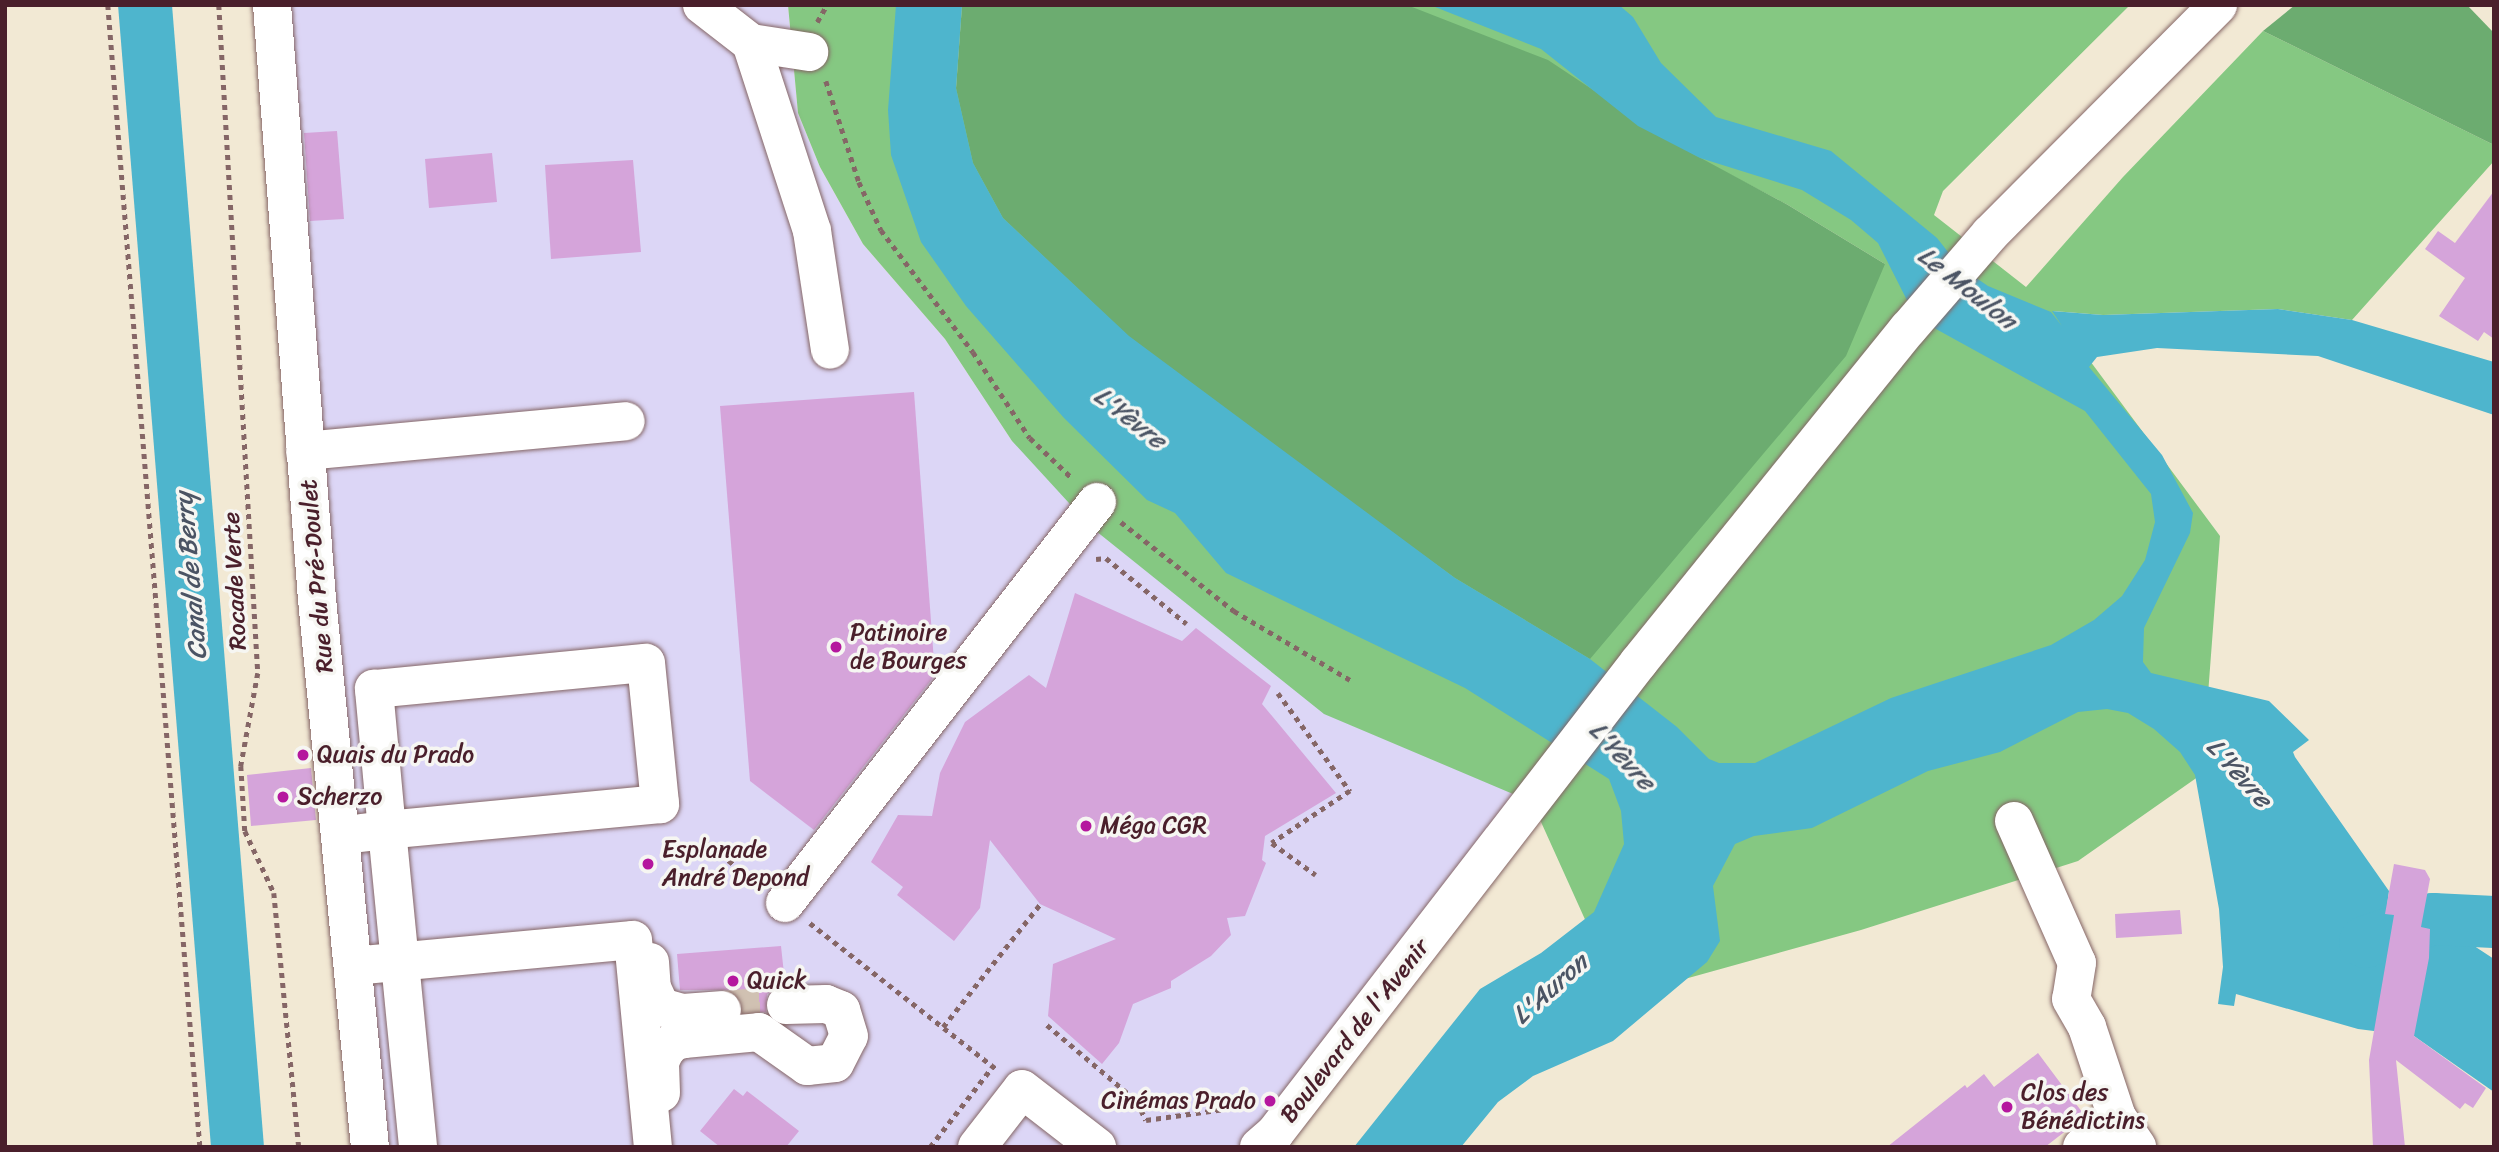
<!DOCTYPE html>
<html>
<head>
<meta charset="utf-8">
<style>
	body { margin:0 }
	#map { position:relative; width:2499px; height:1152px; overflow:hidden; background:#f2e9d4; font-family:Sriracha,sans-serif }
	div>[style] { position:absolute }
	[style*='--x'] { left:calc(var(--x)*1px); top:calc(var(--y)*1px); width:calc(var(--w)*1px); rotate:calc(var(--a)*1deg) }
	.built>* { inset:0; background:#dcd6f6 }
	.green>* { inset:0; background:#85c882 }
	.forest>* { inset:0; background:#6cac70 }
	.water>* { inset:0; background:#4eb5cd }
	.river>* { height:52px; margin:-26px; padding:0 26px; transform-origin:26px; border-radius:26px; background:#4eb5cd }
	.building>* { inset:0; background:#d5a4da }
	.minor-tunnel>* { height:38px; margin-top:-19px; transform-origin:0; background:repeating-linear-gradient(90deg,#d0c1b2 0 38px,transparent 0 57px) }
	.path>* { height:4.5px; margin-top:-2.25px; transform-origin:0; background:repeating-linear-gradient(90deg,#856666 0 5px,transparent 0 10px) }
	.roads { filter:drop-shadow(0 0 2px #856666) drop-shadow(0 0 2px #856666) }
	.minor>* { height:38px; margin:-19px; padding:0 19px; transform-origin:19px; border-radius:19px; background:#fff }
	.major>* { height:38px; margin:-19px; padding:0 19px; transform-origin:19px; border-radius:19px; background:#fff }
	.dots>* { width:19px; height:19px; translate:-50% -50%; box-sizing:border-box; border:4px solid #f6f6f2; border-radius:50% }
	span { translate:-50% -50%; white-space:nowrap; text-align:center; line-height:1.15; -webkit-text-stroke:7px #f6f6f2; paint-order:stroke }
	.street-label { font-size:24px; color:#4a1f2b }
	.poi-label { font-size:24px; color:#4a1f2b }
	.left { translate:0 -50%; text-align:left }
	.right { translate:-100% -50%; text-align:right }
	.water-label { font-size:26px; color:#4b5464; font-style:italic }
	.frame { position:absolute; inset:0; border:7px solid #4a1f2b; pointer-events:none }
</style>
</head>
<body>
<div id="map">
	<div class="built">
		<i style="clip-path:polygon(265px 5px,788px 5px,798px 113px,820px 167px,863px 244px,945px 339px,1012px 441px,1532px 802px,1270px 1147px,370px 1147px)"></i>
	</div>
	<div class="green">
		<i style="clip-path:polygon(788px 5px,962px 5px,956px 88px,1885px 264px,1788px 205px,1407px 5px,2130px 5px,1943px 191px,1934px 215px,2026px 287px,2123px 177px,2263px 31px,2494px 145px,2494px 161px,2352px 320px,2278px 309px,2103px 315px,2053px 311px,2220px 536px,2202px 774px,2078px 861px,1861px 930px,1620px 997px,1532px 802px,1324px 714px,1091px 527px,1012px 441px,945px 339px,863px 244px,820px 167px,798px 113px)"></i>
	</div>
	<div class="forest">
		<i style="clip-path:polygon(962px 5px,1407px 5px,1548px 60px,1673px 143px,1788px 205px,1885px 264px,1846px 356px,1590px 659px,1455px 578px,1256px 434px,1129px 337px,1003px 218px,973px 163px,956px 88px)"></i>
		<i style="clip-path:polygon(2295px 5px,2467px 5px,2494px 33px,2494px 145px,2263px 31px)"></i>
	</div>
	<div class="water">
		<i style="clip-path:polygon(118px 5px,172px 5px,264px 1147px,211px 1147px)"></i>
		<i style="clip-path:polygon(896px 5px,962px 5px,956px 88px,973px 163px,1003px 218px,1129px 336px,1455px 578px,1590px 659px,1677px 727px,1709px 759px,1719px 763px,1755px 763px,1891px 698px,2051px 645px,2094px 620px,2122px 596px,2145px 560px,2155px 522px,2151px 494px,2085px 411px,1916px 318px,1878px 243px,1851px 220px,1802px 190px,1700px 158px,1638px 126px,1541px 49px,1430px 5px,1619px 5px,1633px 17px,1661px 63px,1716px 117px,1831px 151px,1937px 238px,1960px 267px,1988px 286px,2051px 312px,2062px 326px,2052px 311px,2103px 315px,2278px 309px,2352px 320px,2494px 362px,2494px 415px,2318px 356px,2157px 348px,2097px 357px,2089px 367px,2162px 455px,2193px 513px,2190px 533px,2144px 628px,2143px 662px,2151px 673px,2269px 701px,2309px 740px,2293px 752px,2295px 757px,2389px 891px,2386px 914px,2433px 919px,2494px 959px,2494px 1092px,2414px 1036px,2358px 1029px,2236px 994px,2234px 1006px,2218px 1004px,2223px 967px,2219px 909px,2195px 775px,2180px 752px,2154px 729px,2128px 713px,2107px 709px,2078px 712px,2000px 752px,1928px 771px,1812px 828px,1754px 836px,1735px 844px,1713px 886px,1720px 941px,1707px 962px,1613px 1041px,1533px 1076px,1498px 1102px,1461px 1147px,1354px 1147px,1480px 989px,1541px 953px,1594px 912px,1624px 844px,1621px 811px,1609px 779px,1465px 688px,1226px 573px,1175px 513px,1147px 500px,1064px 418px,966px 306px,921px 242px,891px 155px,888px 110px)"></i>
	</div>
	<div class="river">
		<i style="--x:2365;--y:942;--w:72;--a:-18.7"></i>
		<i style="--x:2433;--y:919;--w:61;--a:2.8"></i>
	</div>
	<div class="building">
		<i style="clip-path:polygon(337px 131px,344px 219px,310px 221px,304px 133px)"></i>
		<i style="clip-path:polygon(492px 153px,497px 202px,429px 208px,425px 159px)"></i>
		<i style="clip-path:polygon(633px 160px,641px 252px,551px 259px,545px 165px)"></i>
		<i style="clip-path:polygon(2494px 191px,2494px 339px,2484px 332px,2478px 341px,2439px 316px,2465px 278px,2425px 249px,2438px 231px,2455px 243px)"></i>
		<i style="clip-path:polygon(914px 392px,935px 675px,814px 830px,750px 781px,720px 406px)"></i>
		<i style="clip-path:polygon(1075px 593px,1182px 641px,1196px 628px,1271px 686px,1262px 704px,1336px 793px,1265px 836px,1262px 860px,1266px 863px,1245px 916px,1227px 918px,1231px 935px,1211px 956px,1171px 981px,1171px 988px,1133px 1004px,1119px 1043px,1102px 1064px,1048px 1016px,1053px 964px,1116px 939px,1040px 904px,990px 840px,980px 908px,954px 941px,897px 895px,903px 887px,871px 862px,898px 815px,932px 816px,940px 773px,965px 722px,1029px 675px,1046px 688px)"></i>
		<i style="clip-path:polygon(311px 768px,316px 820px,251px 826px,247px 775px)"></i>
		<i style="clip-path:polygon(2394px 864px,2425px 870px,2430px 879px,2421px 927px,2430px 929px,2429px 958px,2414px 1036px,2486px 1088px,2473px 1108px,2465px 1103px,2460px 1109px,2396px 1060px,2405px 1147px,2373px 1147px,2369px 1060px,2394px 915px,2385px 914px)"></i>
		<i style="clip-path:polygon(2180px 910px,2182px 934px,2116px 938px,2115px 914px)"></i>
		<i style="clip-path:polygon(781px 946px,785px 983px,767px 994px,766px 1012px,743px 1012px,740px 998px,731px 990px,680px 990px,677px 954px)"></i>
		<i style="clip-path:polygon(2038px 1053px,2085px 1116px,2045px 1147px,1887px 1147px,1965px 1085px,1967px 1088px,1984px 1074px,1994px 1087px)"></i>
		<i style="clip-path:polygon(734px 1089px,743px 1096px,747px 1091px,799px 1131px,786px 1147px,720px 1147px,700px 1131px)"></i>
	</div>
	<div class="minor-tunnel">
		<i style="--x:722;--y:1010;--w:64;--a:-4.5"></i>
	</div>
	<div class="path">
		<i style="--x:108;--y:5;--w:1146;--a:85.39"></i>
		<i style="--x:219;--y:5;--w:669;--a:86.66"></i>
		<i style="--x:258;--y:673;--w:95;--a:100.4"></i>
		<i style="--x:241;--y:766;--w:65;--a:86.5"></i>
		<i style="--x:245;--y:831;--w:68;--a:64.9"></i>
		<i style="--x:274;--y:893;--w:255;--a:84.4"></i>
		<i style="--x:817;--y:22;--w:20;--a:-60"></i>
		<i style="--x:826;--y:81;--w:106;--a:71.9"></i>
		<i style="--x:859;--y:182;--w:53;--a:65.4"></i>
		<i style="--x:881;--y:230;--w:153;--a:53"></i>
		<i style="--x:973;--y:352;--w:103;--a:56.5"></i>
		<i style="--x:1030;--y:438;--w:59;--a:43.6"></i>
		<i style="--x:1121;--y:522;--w:144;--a:38.2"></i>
		<i style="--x:1234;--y:611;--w:135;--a:30.7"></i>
		<i style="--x:1096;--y:559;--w:10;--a:-6"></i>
		<i style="--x:1106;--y:558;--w:104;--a:39.2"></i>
		<i style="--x:1278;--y:693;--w:122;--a:53.7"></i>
		<i style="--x:1350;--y:791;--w:94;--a:146.3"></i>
		<i style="--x:1272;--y:843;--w:54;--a:36"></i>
		<i style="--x:705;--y:842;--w:68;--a:37.9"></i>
		<i style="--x:810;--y:923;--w:236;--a:38.1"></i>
		<i style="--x:1047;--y:1025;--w:118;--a:40.2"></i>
		<i style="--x:1137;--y:1101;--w:21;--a:65"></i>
		<i style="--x:1146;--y:1120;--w:108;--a:-8"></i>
		<i style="--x:943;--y:1027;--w:157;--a:-51.7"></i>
		<i style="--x:930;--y:1147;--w:103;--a:-52.1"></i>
	</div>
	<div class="roads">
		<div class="minor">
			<i style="--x:272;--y:5;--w:596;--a:85.67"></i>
			<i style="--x:317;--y:599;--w:551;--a:84.48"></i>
			<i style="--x:702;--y:5;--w:62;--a:37.8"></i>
			<i style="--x:751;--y:43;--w:59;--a:8.8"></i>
			<i style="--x:751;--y:43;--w:198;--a:72"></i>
			<i style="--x:812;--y:231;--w:120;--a:81.4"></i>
			<i style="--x:305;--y:451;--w:322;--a:-5.3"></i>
			<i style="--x:646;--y:663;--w:142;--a:84.3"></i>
			<i style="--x:660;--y:804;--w:274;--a:174.6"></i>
			<i style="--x:387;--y:830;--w:142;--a:-95.3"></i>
			<i style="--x:374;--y:689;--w:273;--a:-5.5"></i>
			<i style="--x:2014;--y:821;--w:155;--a:66.1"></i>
			<i style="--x:2077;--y:963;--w:36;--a:99"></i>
			<i style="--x:2071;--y:999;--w:32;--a:60"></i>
			<i style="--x:2087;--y:1027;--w:95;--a:71.6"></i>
			<i style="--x:2117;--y:1117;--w:36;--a:56"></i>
			<i style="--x:361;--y:833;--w:26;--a:-7"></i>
			<i style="--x:387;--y:830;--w:319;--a:84.4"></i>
			<i style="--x:785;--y:903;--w:508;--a:-52.12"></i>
			<i style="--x:650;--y:962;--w:26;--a:86"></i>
			<i style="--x:652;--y:988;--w:21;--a:65"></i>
			<i style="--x:661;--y:1007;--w:22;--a:16"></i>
			<i style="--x:682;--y:1013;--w:40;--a:-4.3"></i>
			<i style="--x:353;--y:966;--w:281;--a:-5.3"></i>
			<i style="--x:633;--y:940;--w:208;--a:84.5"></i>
			<i style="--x:661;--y:1093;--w:31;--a:-92"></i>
			<i style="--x:660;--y:1062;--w:12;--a:-66"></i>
			<i style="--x:665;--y:1051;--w:12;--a:-48"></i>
			<i style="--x:673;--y:1042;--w:11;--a:-15"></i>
			<i style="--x:684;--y:1039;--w:75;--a:-5.3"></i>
			<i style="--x:759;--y:1032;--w:59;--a:35.3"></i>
			<i style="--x:807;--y:1066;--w:28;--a:-6"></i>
			<i style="--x:835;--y:1063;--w:30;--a:-63"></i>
			<i style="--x:849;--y:1036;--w:27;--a:-107"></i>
			<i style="--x:841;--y:1010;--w:16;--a:-158"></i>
			<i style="--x:826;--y:1004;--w:40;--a:178.6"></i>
			<i style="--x:977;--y:1147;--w:73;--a:-52.2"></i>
			<i style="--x:1022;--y:1089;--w:95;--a:37.7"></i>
			<i style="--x:2082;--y:1147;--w:46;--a:-40.6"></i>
		</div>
		<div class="major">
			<i style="--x:1259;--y:1147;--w:21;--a:-41"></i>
			<i style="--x:1275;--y:1133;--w:595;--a:-52.3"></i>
			<i style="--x:1639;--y:662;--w:428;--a:-51.1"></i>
			<i style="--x:1908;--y:329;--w:125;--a:-49.2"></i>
			<i style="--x:1990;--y:234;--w:323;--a:-45.1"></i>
		</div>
	</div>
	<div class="dots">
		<i style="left:836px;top:647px;background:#b5179e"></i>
		<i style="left:303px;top:755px;background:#b5179e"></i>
		<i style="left:283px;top:797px;background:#b5179e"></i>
		<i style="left:1086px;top:826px;background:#b5179e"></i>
		<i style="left:648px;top:864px;background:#b5179e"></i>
		<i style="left:733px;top:981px;background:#b5179e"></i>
		<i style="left:1270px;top:1101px;background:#b5179e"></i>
		<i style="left:2007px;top:1107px;background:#b5179e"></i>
	</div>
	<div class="street-label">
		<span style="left:317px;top:576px;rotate:-95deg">Rue du Pré-Doulet</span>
		<span style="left:235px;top:581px;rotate:-93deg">Rocade Verte</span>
		<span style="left:1355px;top:1031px;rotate:-52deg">Boulevard de l'Avenir</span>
	</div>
	<div class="poi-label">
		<span class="left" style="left:850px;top:647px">Patinoire<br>de Bourges</span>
		<span class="left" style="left:317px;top:755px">Quais du Prado</span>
		<span class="left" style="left:297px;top:797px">Scherzo</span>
		<span class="left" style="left:1100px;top:826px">Méga CGR</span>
		<span class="left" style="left:662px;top:864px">Esplanade<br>André Depond</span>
		<span class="left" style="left:747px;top:981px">Quick</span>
		<span class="left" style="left:2021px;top:1107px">Clos des<br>Bénédictins</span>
		<span class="right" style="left:1256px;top:1101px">Cinémas Prado</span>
	</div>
	<div class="water-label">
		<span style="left:1967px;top:288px;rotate:38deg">Le Moulon</span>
		<span style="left:1130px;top:418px;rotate:38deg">L'Yèvre</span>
		<span style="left:191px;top:576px;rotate:-95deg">Canal de Berry</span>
		<span style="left:1622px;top:756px;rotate:47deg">L'Yèvre</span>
		<span style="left:2239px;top:773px;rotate:48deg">L'Yèvre</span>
		<span style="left:1550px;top:989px;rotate:-42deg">L'Auron</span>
	</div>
	<div class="frame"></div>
</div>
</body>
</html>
